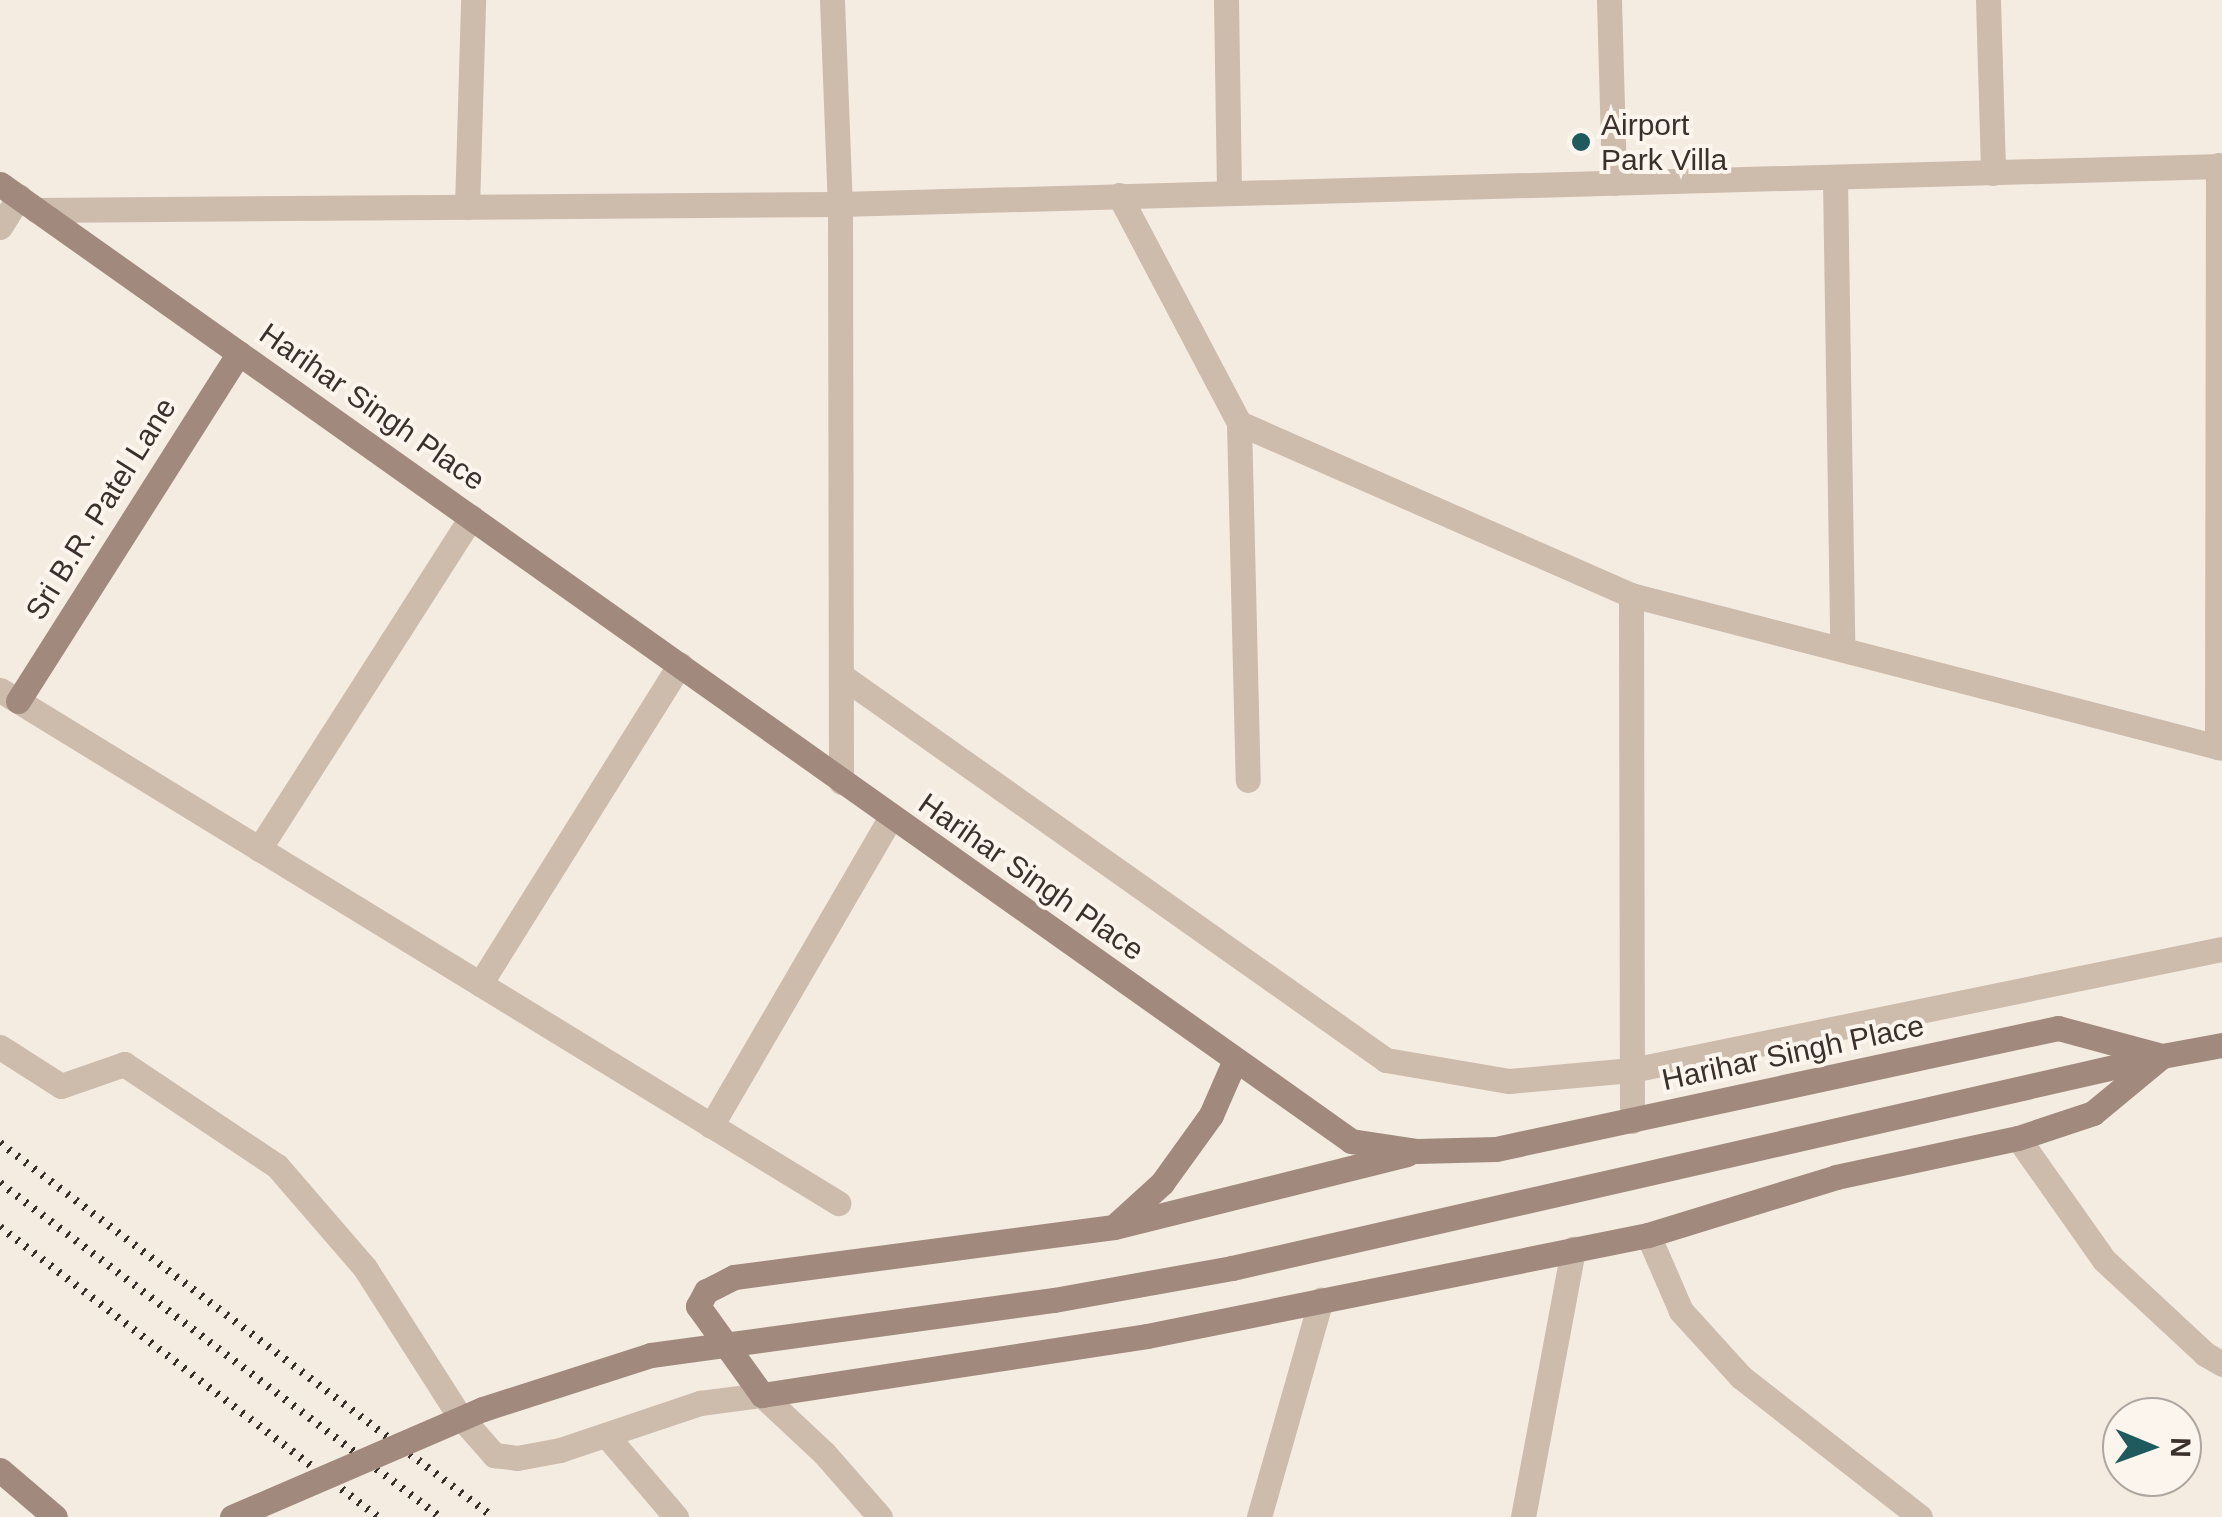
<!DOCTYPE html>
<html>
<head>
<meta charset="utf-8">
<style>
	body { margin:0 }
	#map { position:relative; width:2222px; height:1517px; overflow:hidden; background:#f4ebe1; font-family:Arial,sans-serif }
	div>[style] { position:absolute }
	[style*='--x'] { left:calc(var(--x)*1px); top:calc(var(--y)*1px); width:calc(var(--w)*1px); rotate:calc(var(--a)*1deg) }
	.street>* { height:25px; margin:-12.5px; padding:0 12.5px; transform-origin:12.5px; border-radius:12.5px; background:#cdbbac }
	.secondary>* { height:25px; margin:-12.5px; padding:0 12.5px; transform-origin:12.5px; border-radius:12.5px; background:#a18a7d }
	.rail>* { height:8px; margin-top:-4px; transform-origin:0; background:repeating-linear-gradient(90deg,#3b302b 0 2.5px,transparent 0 10.5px) }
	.secondary-bridge>* { height:25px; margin:-12.5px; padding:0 12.5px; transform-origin:12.5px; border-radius:12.5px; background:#a18a7d }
	.dots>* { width:28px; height:28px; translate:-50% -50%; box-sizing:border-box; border:5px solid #fbf5ee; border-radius:50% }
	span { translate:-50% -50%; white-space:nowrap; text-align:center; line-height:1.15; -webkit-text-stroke:8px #fbf5ee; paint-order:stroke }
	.poi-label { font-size:30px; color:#3b302b }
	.left { translate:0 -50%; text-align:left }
	.street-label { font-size:30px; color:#3b302b }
	.north { position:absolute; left:2102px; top:1397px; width:100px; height:100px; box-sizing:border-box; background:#fbf5ee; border:2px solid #aea6a0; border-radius:50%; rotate:91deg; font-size:28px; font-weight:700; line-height:40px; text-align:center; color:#3b302b }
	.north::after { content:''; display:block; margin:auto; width:35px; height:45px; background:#1f5a5e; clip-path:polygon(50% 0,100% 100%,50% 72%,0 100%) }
</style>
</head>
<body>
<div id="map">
	<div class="street">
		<i style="--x:832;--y:0;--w:204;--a:87.8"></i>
		<i style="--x:840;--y:204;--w:1383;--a:-1.58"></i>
		<i style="--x:1226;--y:0;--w:192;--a:89.1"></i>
		<i style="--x:1609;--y:0;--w:183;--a:88.4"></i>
		<i style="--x:1988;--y:0;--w:173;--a:88.3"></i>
		<i style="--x:1835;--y:179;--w:470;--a:89.1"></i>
		<i style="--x:1119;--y:195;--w:258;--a:62.2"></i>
		<i style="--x:1239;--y:423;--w:428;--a:23.7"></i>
		<i style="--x:467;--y:207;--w:207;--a:-88.3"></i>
		<i style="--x:36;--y:210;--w:804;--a:-0.43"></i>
		<i style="--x:840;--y:204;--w:578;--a:89.9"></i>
		<i style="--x:0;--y:227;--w:36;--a:-58"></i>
		<i style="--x:1239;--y:423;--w:357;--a:88.6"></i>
		<i style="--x:842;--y:676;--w:666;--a:35.22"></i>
		<i style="--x:1386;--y:1060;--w:125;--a:9.7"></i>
		<i style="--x:1509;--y:1081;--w:123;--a:-5.1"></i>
		<i style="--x:1632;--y:1070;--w:602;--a:-11.59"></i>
		<i style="--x:0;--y:690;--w:983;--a:31.47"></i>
		<i style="--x:2217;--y:747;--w:582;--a:-89.9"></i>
		<i style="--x:259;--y:849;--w:394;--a:-57.4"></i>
		<i style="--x:480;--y:984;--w:377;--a:-58"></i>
		<i style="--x:0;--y:1047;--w:72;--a:32.6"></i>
		<i style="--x:61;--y:1086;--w:67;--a:-19.2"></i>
		<i style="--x:124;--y:1064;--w:184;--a:33.7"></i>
		<i style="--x:277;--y:1166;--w:135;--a:49.2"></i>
		<i style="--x:365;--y:1268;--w:173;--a:57.5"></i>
		<i style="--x:458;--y:1414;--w:55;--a:48.7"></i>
		<i style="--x:494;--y:1455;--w:23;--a:7"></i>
		<i style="--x:517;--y:1458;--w:44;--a:-10.5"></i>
		<i style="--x:560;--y:1450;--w:148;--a:-18.6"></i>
		<i style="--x:700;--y:1403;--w:63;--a:-7.4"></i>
		<i style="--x:762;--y:1395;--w:85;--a:43.1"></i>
		<i style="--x:824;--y:1453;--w:85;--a:48.8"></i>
		<i style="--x:1632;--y:1121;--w:526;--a:-90.11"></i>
		<i style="--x:1631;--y:595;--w:610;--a:14.51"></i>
		<i style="--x:711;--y:1126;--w:356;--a:-59.8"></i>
		<i style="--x:2018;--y:1138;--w:149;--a:54.8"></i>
		<i style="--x:2104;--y:1260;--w:138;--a:42.9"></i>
		<i style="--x:2205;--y:1354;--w:20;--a:30"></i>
		<i style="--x:1648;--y:1235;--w:83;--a:66.5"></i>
		<i style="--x:1681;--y:1311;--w:89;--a:47.7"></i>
		<i style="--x:1741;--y:1377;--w:227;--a:38"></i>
		<i style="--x:606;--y:1435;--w:108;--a:49.5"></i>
		<i style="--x:1259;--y:1517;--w:226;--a:-74.1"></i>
		<i style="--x:1523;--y:1517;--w:273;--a:-79.4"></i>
	</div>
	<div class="secondary">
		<i style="--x:0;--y:184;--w:1656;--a:35.31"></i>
		<i style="--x:1351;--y:1141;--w:67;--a:8.6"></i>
		<i style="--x:1417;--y:1151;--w:79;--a:-1.5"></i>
		<i style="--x:1496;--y:1149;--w:575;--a:-12.15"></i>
		<i style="--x:2058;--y:1028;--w:108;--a:15.1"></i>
		<i style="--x:18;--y:701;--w:412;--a:-57.6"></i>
		<i style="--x:1407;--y:1154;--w:302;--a:166"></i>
		<i style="--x:1114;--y:1227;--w:383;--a:172.5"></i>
		<i style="--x:734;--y:1277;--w:31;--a:153"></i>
		<i style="--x:706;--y:1291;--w:17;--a:118"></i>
		<i style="--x:698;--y:1306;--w:110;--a:54.3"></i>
		<i style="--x:762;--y:1395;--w:389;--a:-8.7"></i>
		<i style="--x:1147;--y:1336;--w:511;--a:-11.4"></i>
		<i style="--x:1648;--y:1235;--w:197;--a:-17.1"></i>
		<i style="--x:1836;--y:1177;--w:186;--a:-12.1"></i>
		<i style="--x:2018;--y:1138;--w:79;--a:-18.4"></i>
		<i style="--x:2093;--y:1113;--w:89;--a:-39.6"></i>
		<i style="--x:2162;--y:1056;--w:61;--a:-10.4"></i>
		<i style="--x:1117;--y:1224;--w:61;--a:-42.3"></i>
		<i style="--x:1162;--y:1183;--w:84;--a:-54.2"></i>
		<i style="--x:1211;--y:1115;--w:60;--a:-66.4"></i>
		<i style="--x:0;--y:1470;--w:72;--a:40.5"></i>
	</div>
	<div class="rail">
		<i style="--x:0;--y:1143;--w:619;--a:37.18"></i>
		<i style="--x:0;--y:1183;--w:552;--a:37.2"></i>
		<i style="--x:0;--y:1227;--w:476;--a:37.5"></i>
	</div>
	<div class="secondary-bridge">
		<i style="--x:232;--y:1517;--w:273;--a:-23.3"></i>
		<i style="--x:483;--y:1409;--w:176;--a:-17.8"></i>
		<i style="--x:651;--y:1355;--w:407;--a:-7.8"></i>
		<i style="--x:1054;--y:1300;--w:181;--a:-10.2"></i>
		<i style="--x:1232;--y:1268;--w:954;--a:-12.84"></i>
	</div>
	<div class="dots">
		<i style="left:1581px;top:142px;background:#1f5a5e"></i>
	</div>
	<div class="poi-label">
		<span class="left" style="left:1601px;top:142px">Airport<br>Park Villa</span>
	</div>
	<div class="street-label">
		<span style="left:372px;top:407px;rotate:35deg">Harihar Singh Place</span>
		<span style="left:101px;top:509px;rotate:-58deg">Sri B.R. Patel Lane</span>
		<span style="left:1031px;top:877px;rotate:35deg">Harihar Singh Place</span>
		<span style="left:1793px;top:1053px;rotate:-12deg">Harihar Singh Place</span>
	</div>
	<div class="north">N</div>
</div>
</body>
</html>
